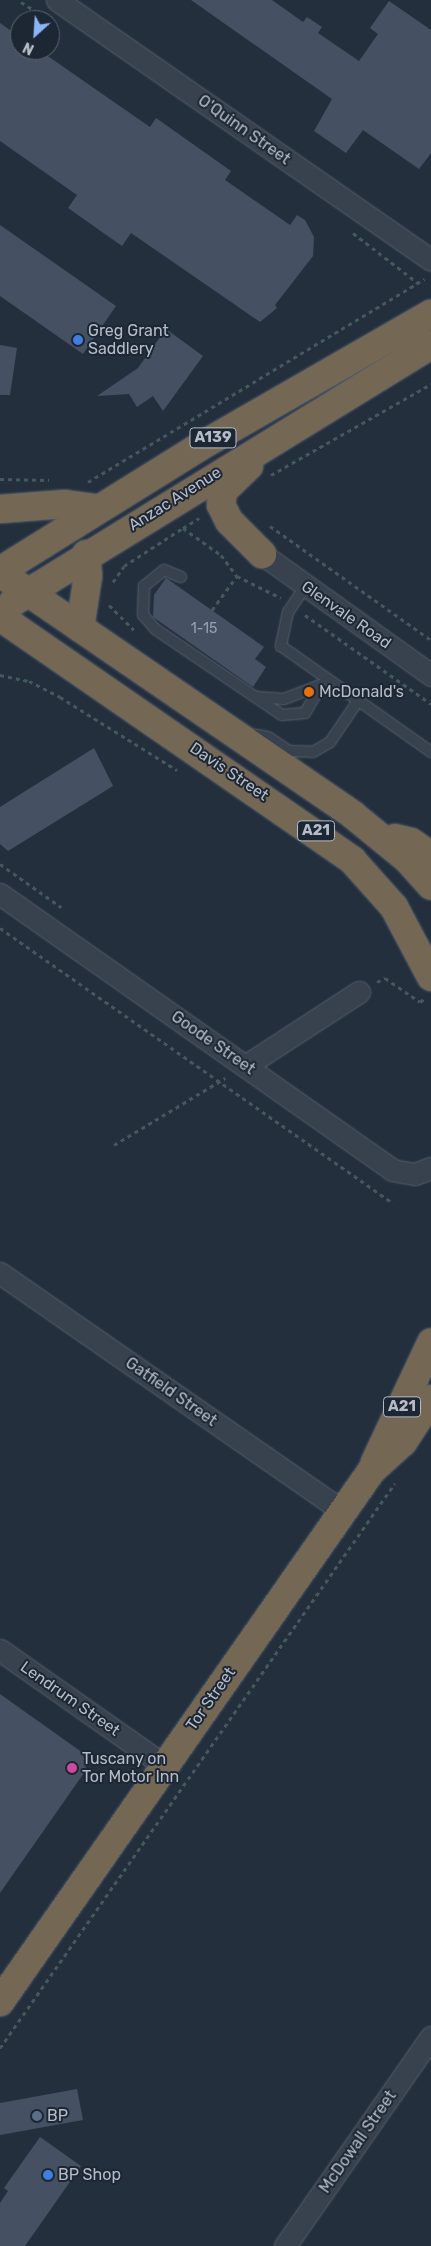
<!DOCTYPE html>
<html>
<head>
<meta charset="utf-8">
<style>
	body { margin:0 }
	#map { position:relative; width:431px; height:2246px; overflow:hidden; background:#242f3e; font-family:Rubik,sans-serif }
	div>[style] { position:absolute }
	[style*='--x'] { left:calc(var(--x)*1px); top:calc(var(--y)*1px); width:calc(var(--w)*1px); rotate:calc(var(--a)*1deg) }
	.building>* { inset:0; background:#455162 }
	.path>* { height:3px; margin-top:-1.5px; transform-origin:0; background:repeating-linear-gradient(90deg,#44595c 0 4px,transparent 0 8px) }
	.roads { filter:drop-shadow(0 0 1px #565f6c) drop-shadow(0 0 1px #565f6c) }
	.lane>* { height:10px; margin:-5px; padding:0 5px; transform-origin:5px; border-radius:5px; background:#38414e }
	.street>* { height:21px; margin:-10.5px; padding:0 10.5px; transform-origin:10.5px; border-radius:10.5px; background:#38414e }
	.highway>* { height:28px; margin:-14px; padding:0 14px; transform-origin:14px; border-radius:14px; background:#746855 }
	.dots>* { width:14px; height:14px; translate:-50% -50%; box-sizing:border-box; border:2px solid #1d2633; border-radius:50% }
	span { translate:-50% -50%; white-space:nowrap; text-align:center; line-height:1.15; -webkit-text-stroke:4px #1d2633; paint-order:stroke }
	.number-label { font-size:14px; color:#98a1af }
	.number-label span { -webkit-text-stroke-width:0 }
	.shield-label span { padding:1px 4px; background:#1d2633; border:1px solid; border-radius:4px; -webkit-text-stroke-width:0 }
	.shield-label { font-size:15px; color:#b4bcc9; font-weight:700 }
	.street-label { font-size:16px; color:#b4bcc9 }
	.poi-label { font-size:16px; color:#b4bcc9 }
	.left { translate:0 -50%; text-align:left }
	.north { position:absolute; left:10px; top:10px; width:50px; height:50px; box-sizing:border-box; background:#1d2633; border:1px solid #59626f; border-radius:50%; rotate:206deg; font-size:14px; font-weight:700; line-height:20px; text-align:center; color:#b4bcc9 }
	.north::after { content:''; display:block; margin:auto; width:18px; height:22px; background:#8ab4f8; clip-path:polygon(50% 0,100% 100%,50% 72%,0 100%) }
</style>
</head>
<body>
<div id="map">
	<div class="building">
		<i style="clip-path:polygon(191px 0,272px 0,303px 22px,307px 17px,322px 27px,318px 33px,359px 61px,378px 34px,370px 28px,389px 1px,431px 30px,431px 153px,419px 169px,363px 130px,346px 153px,314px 131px,332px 99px)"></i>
		<i style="clip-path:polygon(0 23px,20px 37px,20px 50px,39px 50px,150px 127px,156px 118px,231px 171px,225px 180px,290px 225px,297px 215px,305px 220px,314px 237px,313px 256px,275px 305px,277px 308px,260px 322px,131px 233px,122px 246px,68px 208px,77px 195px,0 141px)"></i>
		<i style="clip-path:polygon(0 225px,116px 306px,83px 354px,0 296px)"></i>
		<i style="clip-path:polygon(166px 329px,203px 356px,163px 411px,153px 396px,137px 407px,129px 394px,97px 396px,138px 368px)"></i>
		<i style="clip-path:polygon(0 345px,17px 348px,10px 395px,0 395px)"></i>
		<i style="clip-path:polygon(166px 578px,264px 647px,255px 659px,266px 667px,253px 687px,153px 617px,154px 595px)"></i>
		<i style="clip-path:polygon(94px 748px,113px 786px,8px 851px,0 844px,0 807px)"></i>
		<i style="clip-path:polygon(0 1694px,83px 1753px,86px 1770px,0 1893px)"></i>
		<i style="clip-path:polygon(77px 2089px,83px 2120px,0 2135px,0 2103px)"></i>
		<i style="clip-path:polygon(40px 2137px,81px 2166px,25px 2246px,0 2246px,0 2203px,8px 2191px,4px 2188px)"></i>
	</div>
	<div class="path">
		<i style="--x:21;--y:2;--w:25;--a:32"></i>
		<i style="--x:353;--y:233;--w:82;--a:37.6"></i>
		<i style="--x:271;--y:475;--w:184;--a:-29.6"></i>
		<i style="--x:0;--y:479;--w:49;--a:1.2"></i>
		<i style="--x:88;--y:482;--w:393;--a:-31.1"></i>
		<i style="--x:270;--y:526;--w:197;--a:35.3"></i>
		<i style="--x:183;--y:528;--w:19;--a:-32"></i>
		<i style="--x:113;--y:582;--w:19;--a:-55"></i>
		<i style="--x:124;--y:566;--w:70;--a:-32.8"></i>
		<i style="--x:183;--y:528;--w:47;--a:35.4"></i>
		<i style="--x:221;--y:555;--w:26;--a:53"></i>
		<i style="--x:237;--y:576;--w:49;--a:26.6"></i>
		<i style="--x:109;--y:605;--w:35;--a:45"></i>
		<i style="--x:212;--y:610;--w:42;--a:-53.7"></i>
		<i style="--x:305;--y:615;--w:154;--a:35.2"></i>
		<i style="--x:0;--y:675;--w:30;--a:12"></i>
		<i style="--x:29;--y:681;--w:35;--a:27"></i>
		<i style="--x:60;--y:697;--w:138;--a:32"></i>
		<i style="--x:0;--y:864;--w:75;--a:35.2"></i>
		<i style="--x:0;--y:928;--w:480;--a:35"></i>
		<i style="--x:377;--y:982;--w:9;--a:-27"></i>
		<i style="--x:385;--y:978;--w:42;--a:34.4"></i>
		<i style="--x:420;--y:1002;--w:5;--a:-37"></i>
		<i style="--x:114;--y:1145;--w:130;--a:-31.1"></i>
		<i style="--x:0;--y:2048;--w:689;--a:-55.04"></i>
	</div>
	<div class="roads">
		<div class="lane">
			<i style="--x:181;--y:577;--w:18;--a:-158"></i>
			<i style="--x:164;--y:570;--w:26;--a:141"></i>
			<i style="--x:144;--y:586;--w:29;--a:92"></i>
			<i style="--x:143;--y:615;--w:18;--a:49"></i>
			<i style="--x:155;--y:629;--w:153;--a:34.1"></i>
			<i style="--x:282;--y:715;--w:23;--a:-5"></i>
			<i style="--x:305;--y:713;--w:30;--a:-60"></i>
			<i style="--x:305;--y:587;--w:30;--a:124"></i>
			<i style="--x:288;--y:612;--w:35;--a:102"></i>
			<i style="--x:281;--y:646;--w:184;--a:35.2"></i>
			<i style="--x:256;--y:697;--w:28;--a:4"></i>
			<i style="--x:284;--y:699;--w:40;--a:-21"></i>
			<i style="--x:250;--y:734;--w:18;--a:9"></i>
			<i style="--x:268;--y:737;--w:25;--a:34"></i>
			<i style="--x:289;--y:751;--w:24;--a:2"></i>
			<i style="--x:313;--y:752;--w:20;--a:-30"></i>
			<i style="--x:330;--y:742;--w:50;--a:-55.7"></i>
		</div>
		<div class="street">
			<i style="--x:57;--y:0;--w:455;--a:34.8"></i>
			<i style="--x:262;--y:554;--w:208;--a:35.6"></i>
			<i style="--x:0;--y:894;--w:479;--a:35.1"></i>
			<i style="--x:392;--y:1170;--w:23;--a:10"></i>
			<i style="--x:415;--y:1174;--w:17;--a:-21"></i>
			<i style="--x:245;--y:1066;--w:136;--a:-33"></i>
			<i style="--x:0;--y:1273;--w:417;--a:34.8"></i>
			<i style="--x:0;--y:1650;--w:202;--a:35.1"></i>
			<i style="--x:285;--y:2246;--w:255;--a:-55.1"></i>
		</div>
		<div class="highway">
			<i style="--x:249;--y:466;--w:36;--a:136"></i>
			<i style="--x:223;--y:491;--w:14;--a:98"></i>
			<i style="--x:221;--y:505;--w:18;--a:63"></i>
			<i style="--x:229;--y:521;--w:47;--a:45"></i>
			<i style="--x:0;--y:509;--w:65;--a:-4.4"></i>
			<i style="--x:65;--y:504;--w:34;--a:8"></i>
			<i style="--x:0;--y:571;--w:237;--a:-31.9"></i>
			<i style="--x:201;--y:446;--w:265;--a:-29.9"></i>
			<i style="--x:0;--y:573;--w:428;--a:34.4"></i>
			<i style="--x:353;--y:815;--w:70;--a:39.2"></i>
			<i style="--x:407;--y:859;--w:36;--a:48"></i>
			<i style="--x:13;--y:602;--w:491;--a:-31.6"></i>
			<i style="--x:0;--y:617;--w:428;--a:34.6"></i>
			<i style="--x:352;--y:860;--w:63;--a:48.2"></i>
			<i style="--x:394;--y:907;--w:79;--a:62.1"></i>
			<i style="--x:80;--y:628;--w:53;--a:-81.3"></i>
			<i style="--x:88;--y:576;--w:22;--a:-95"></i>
			<i style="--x:395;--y:838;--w:16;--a:14"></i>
			<i style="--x:411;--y:842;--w:24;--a:35"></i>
			<i style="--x:375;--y:1462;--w:132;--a:-64.8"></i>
			<i style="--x:0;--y:2002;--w:649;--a:-55.04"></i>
			<i style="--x:372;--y:1470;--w:42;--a:-42.1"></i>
			<i style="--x:403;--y:1442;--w:51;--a:-56.9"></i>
		</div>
	</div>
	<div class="dots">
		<i style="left:78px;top:340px;background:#3f7fe0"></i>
		<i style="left:309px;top:692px;background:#e8710a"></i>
		<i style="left:72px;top:1768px;background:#d1479c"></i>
		<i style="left:37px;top:2116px;background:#5c6f8a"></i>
		<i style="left:48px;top:2175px;background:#3f7fe0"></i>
	</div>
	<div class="number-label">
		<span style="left:204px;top:629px">1-15</span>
	</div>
	<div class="shield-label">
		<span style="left:213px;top:438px">A139</span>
		<span style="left:316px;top:831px">A21</span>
		<span style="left:402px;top:1407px">A21</span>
	</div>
	<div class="street-label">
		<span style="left:244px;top:130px;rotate:35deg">O'Quinn Street</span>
		<span style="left:175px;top:499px;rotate:-32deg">Anzac Avenue</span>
		<span style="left:346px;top:615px;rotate:35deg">Glenvale Road</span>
		<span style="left:229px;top:772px;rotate:34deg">Davis Street</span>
		<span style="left:213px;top:1043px;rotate:35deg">Goode Street</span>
		<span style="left:171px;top:1392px;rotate:35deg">Gatfield Street</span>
		<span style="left:70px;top:1699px;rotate:35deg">Lendrum Street</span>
		<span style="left:211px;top:1699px;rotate:-55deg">Tor Street</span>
		<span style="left:358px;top:2142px;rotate:-55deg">McDowall Street</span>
	</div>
	<div class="poi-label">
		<span class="left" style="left:88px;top:340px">Greg Grant<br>Saddlery</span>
		<span class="left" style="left:319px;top:692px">McDonald's</span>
		<span class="left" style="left:82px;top:1768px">Tuscany on<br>Tor Motor Inn</span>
		<span class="left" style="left:47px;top:2116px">BP</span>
		<span class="left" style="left:58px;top:2175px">BP Shop</span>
	</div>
	<div class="north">N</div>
</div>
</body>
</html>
